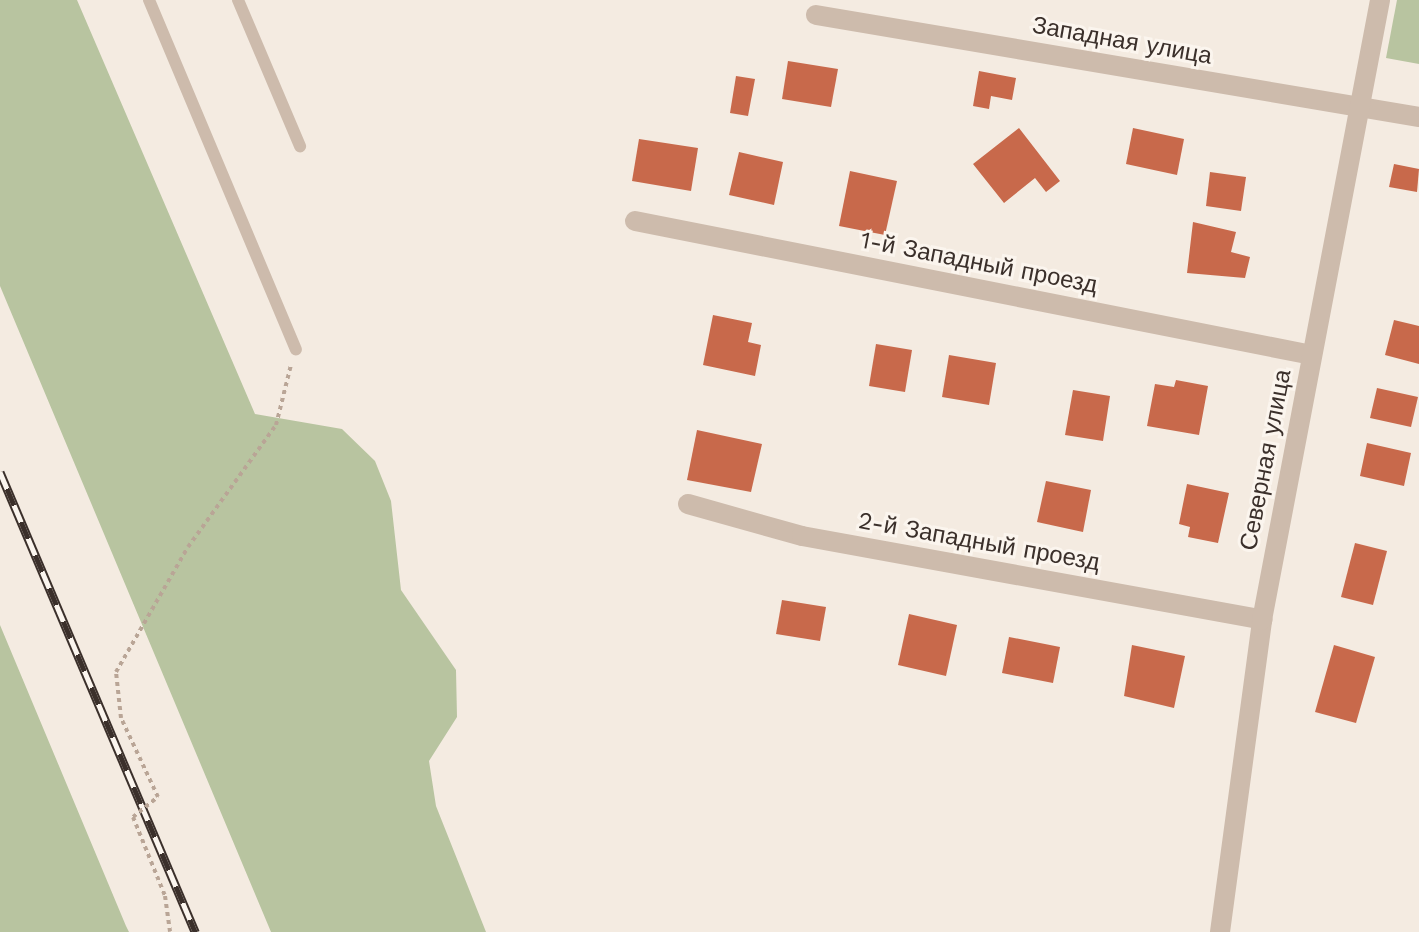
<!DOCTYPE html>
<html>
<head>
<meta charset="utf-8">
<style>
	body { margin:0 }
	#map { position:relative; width:1419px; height:932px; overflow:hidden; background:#f4ebe1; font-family:"Work Sans",sans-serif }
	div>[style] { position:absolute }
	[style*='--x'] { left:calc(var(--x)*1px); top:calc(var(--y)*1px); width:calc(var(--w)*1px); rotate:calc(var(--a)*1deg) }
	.green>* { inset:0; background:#b8c4a0 }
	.building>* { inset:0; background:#c8694b }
	.path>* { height:4px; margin-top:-2px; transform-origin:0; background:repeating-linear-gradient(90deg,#b9a596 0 4px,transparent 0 8px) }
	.service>* { height:12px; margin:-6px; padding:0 6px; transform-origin:6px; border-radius:6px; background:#cdbbac }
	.minor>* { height:20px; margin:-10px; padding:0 10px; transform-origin:10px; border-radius:10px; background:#cdbbac }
	.rail>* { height:9px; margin-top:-4.5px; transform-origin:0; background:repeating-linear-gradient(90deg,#fbf5ee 0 18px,#3b302b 0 36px); box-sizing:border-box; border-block:2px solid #3b302b }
	.path-bridge>* { height:4px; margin-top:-2px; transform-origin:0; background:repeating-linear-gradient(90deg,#b9a596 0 4px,transparent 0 8px) }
	span { translate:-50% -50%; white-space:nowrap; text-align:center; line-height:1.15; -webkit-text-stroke:6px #fbf5ee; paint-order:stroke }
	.street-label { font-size:24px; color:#3b302b }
</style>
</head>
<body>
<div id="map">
	<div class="green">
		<i style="clip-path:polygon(0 0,77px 0,255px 414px,342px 429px,375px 461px,391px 501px,401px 590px,456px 670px,457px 717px,429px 761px,436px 806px,486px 932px,271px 932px,0 286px)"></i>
		<i style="clip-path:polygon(1397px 0,1419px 0,1419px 64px,1386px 58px)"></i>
		<i style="clip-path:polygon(0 625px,126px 926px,129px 932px,0 932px)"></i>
	</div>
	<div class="building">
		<i style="clip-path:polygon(788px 61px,838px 69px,831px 107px,782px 99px)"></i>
		<i style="clip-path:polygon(979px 71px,1016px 78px,1012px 100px,991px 96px,989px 109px,973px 106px)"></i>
		<i style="clip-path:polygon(736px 76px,755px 79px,748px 116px,730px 113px)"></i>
		<i style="clip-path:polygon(1019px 128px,1060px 181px,1046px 192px,1035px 178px,1004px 203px,973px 164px)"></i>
		<i style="clip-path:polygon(1133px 128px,1184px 139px,1177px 175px,1126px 164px)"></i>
		<i style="clip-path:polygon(639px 139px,698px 148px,691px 191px,632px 181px)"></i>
		<i style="clip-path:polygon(739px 152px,783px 162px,774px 205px,729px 195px)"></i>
		<i style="clip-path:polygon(1394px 164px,1419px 169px,1417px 192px,1389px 187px)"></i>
		<i style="clip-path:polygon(850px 171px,897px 181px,885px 235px,839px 226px)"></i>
		<i style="clip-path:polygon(1210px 172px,1246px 177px,1241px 211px,1206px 206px)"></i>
		<i style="clip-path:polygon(1193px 222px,1236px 232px,1231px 252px,1250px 257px,1245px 278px,1187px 273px)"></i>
		<i style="clip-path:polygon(713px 315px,752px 323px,748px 342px,761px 345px,755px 376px,703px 365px)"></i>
		<i style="clip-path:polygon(1394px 320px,1419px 326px,1419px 364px,1385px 355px)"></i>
		<i style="clip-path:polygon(876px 344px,912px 350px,905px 392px,869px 386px)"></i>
		<i style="clip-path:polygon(949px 355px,996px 363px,989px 405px,942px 397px)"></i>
		<i style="clip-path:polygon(1176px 380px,1208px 386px,1199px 435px,1147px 426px,1155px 384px,1174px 387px)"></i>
		<i style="clip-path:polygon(1377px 388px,1418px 397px,1411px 427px,1370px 418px)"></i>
		<i style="clip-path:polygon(1073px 390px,1110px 396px,1103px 441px,1065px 435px)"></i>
		<i style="clip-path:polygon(697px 430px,762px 444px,751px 492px,687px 480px)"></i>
		<i style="clip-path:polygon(1367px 443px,1411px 453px,1404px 486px,1360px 476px)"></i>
		<i style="clip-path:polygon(1046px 481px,1091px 490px,1083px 532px,1037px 522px)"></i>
		<i style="clip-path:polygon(1187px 484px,1229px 493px,1218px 543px,1188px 537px,1190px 527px,1179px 524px)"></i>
		<i style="clip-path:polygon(1355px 543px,1387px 551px,1373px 605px,1341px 597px)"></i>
		<i style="clip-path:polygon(782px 600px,826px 607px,820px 641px,776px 634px)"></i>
		<i style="clip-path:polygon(909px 614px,957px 625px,946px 676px,898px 665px)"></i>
		<i style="clip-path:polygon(1009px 637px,1060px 647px,1053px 683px,1002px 673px)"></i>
		<i style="clip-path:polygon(1132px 645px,1185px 656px,1174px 708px,1124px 696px)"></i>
		<i style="clip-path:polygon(1334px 645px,1375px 657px,1356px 723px,1315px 712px)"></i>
	</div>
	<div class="path">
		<i style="--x:158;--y:797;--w:87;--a:-115.1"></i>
		<i style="--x:121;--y:718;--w:46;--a:-96.2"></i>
		<i style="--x:116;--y:672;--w:144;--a:-60.1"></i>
		<i style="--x:188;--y:547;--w:150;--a:-54.2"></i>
		<i style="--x:276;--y:425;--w:62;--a:-76"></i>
		<i style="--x:133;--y:817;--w:85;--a:67.9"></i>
		<i style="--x:165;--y:896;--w:36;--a:82"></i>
	</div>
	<div class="service">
		<i style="--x:149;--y:0;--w:379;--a:67.2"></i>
		<i style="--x:238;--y:0;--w:159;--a:67"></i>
	</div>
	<div class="minor">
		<i style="--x:816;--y:15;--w:612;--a:9.6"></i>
		<i style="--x:635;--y:221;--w:690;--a:11.2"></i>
		<i style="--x:688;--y:504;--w:118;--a:15.7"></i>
		<i style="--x:802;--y:536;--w:468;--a:10.3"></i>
		<i style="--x:1220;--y:932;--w:315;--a:-82.3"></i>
		<i style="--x:1262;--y:620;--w:631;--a:-79.22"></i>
	</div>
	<div class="rail">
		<i style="--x:0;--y:472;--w:500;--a:67"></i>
	</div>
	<div class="path-bridge">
		<i style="--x:133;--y:817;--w:32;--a:-39"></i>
	</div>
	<div class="street-label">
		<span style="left:1122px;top:41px;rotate:10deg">Западная улица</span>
		<span style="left:979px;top:263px;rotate:11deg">1-й Западный проезд</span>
		<span style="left:1266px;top:460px;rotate:-79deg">Северная улица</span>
		<span style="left:979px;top:542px;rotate:10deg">2-й Западный проезд</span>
	</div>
</div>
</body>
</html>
